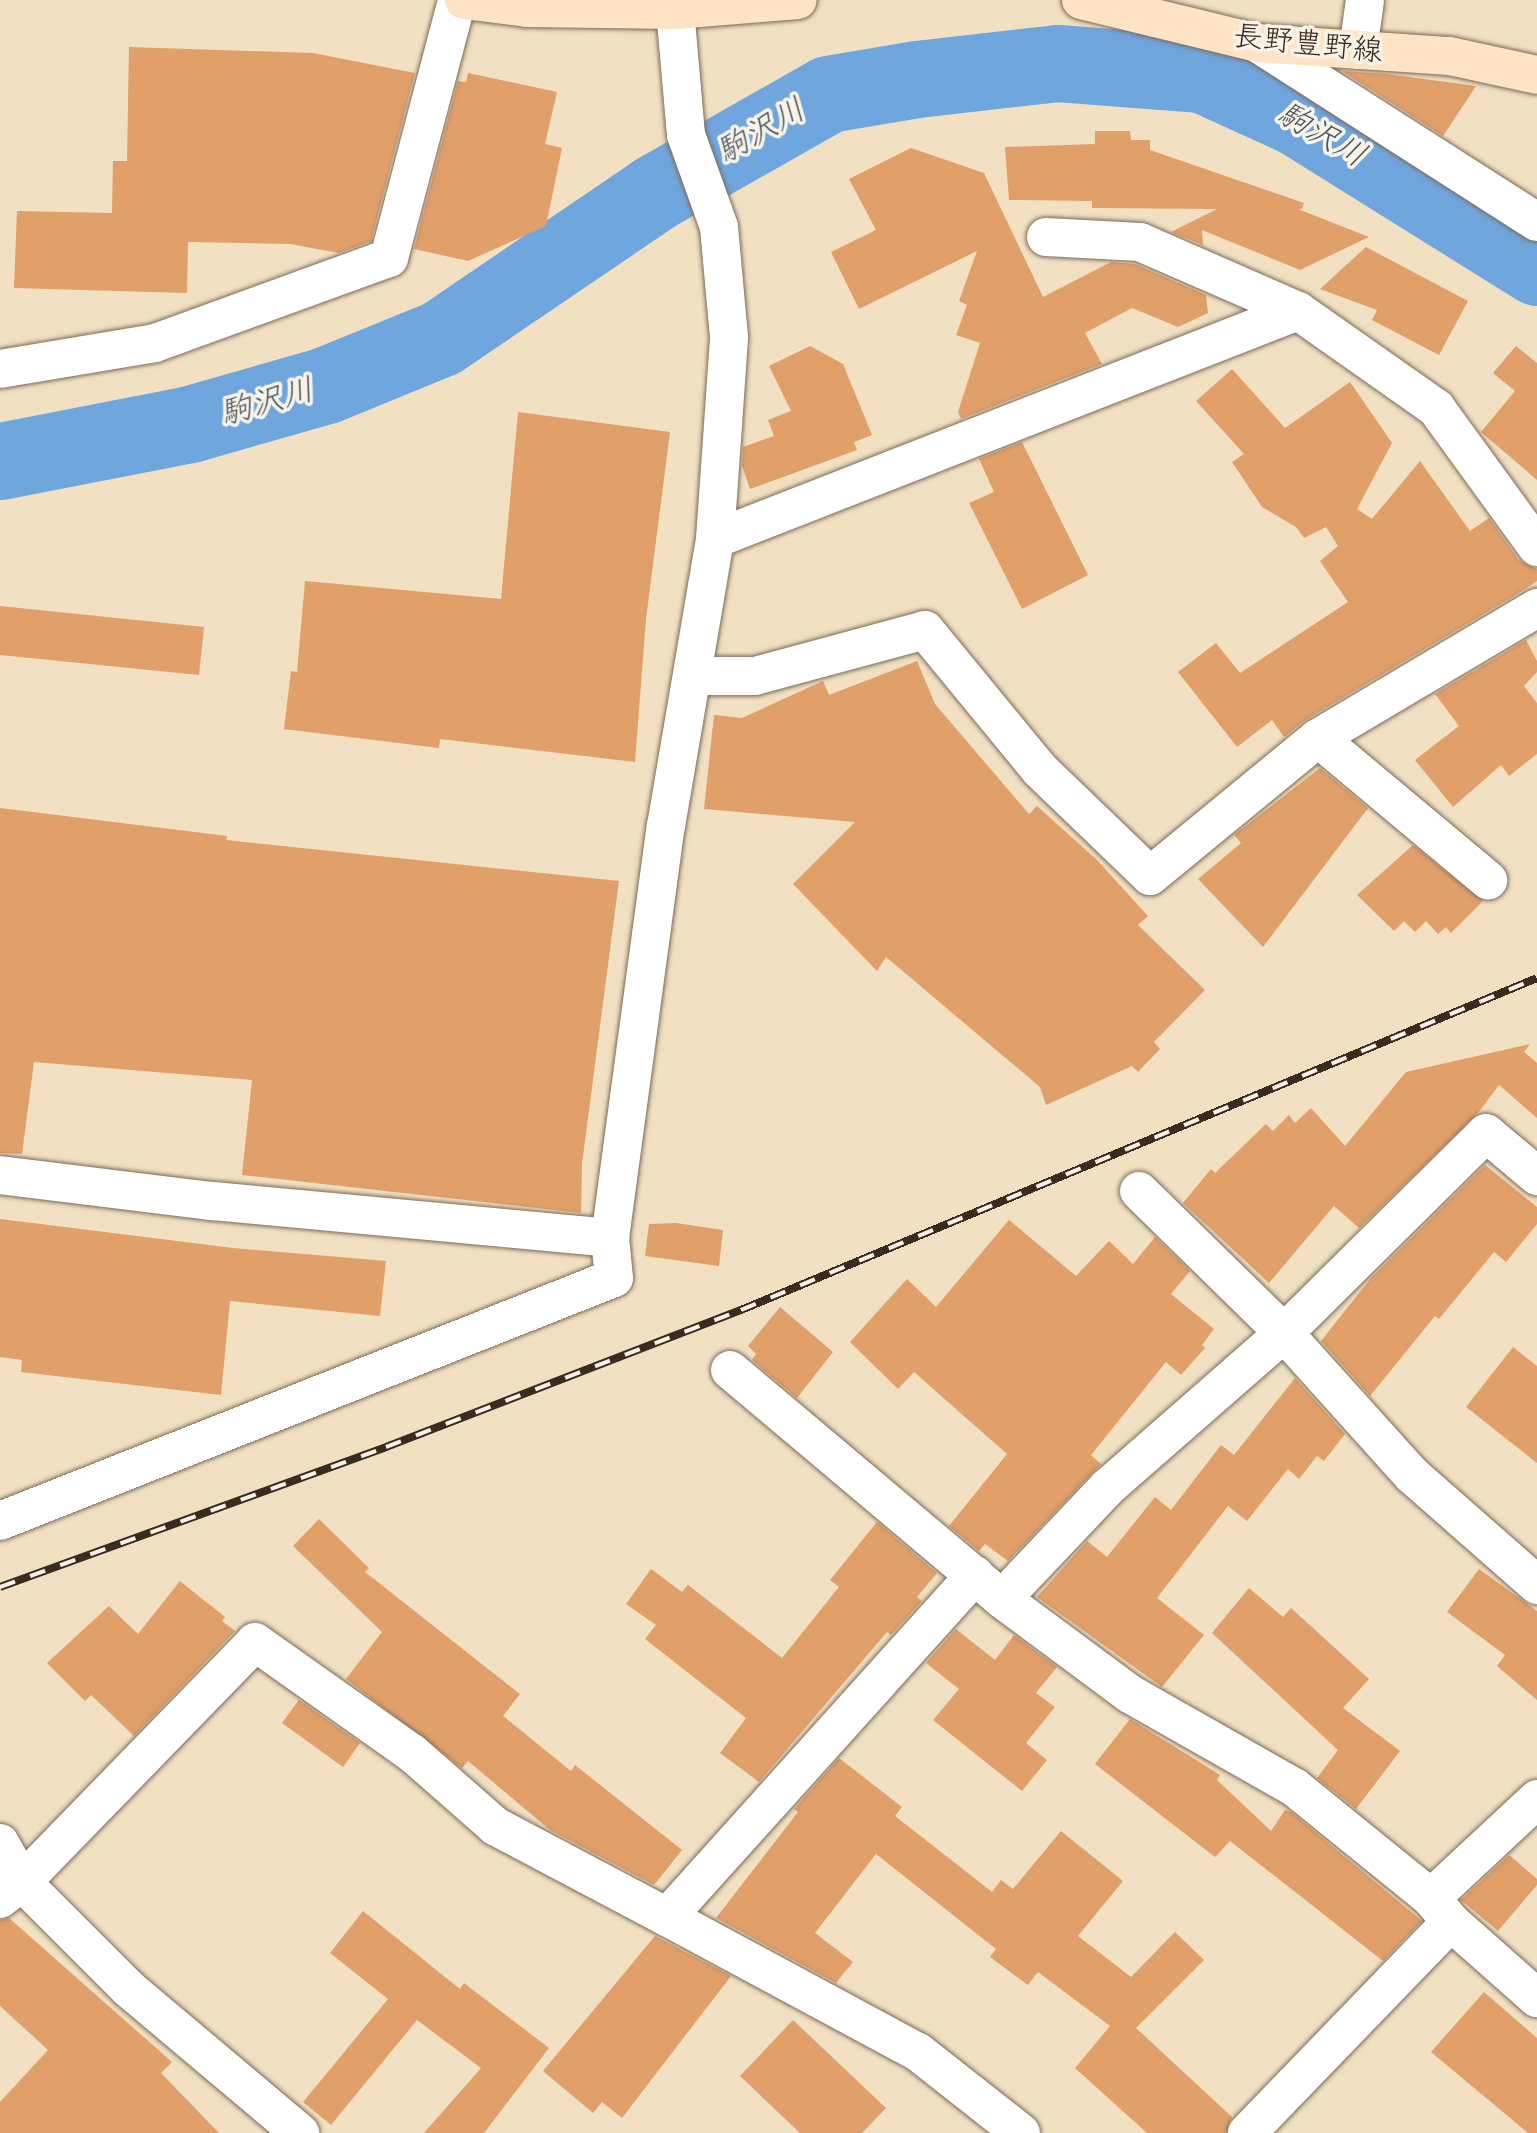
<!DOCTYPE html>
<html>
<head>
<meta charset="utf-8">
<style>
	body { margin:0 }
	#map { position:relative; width:1537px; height:2133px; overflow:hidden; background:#f1e0c2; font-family:Caveat,"Klee One",sans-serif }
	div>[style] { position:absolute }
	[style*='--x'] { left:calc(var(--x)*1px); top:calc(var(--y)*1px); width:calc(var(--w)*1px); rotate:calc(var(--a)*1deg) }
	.river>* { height:77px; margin:-38.5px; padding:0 38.5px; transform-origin:38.5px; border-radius:38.5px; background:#70a6de }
	.building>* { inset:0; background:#e19f6a }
	.roads { filter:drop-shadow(0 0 2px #7b6a57) drop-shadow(0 0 2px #7b6a57) }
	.minor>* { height:38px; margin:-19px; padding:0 19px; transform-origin:19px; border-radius:19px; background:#fff }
	.secondary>* { height:38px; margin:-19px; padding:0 19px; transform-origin:19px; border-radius:19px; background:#fee4c5 }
	.rail>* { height:8px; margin-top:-4px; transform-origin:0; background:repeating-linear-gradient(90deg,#f7f3e8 0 16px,#3b2a1e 0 32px); box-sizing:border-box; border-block:2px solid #3b2a1e }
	span { translate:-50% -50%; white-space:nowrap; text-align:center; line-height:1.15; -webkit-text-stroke:7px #f7f3e8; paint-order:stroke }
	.street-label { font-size:30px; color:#3b2a1e }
	.water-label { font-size:32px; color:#4e5561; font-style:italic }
</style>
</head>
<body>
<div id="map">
	<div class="river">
		<i style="--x:0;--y:461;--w:194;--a:-11"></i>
		<i style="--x:190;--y:424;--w:141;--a:-16"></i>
		<i style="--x:326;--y:385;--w:124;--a:-22.2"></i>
		<i style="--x:441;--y:338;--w:258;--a:-34.2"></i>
		<i style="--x:654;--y:193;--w:200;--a:-29.6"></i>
		<i style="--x:828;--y:94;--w:90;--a:-9.6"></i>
		<i style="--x:917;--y:79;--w:142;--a:-6.5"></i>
		<i style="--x:1058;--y:63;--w:144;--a:4.4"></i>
		<i style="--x:1202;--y:74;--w:104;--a:24.4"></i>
		<i style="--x:1297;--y:117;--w:283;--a:32"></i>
	</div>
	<div class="building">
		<i style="clip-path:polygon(129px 47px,313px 53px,415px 73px,371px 241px,339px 253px,290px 244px,188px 242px,187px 293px,14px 288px,17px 211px,112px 213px,113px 161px,127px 161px)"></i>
		<i style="clip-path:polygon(1342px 71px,1387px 74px,1476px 86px,1443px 136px)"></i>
		<i style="clip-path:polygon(468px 73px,557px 92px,545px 144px,562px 148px,546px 226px,468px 261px,414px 249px,458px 81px,466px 82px)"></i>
		<i style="clip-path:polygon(1095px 131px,1130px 131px,1131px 140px,1150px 140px,1150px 150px,1304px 203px,1302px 209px,1298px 209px,1369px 237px,1300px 270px,1202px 230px,1203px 245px,1171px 232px,1217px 209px,1092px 208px,1092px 201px,1009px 200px,1005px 147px,1095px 144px)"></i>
		<i style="clip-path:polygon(911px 148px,984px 173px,1043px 297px,1111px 262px,1135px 264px,1206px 295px,1208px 313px,1178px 327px,1132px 308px,1085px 333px,1102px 364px,961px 419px,958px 412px,980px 343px,956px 335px,967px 305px,959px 301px,977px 251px,859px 309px,831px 252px,876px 230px,849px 179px)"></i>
		<i style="clip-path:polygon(1366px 247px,1468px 301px,1439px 355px,1372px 320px,1377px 310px,1320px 289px)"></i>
		<i style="clip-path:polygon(810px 346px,843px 364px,872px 435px,854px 442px,857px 450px,750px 489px,742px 466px,743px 447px,774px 436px,768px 420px,791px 411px,769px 366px)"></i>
		<i style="clip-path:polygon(1516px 346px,1537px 363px,1537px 480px,1481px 432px,1515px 391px,1493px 373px)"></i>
		<i style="clip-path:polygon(1232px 369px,1285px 428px,1350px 382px,1392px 443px,1357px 509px,1372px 519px,1420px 461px,1470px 531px,1489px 518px,1519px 560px,1537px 569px,1537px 581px,1519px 593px,1307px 719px,1284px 737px,1272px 720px,1237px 747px,1178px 672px,1216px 643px,1240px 673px,1348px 602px,1320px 561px,1338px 546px,1326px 527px,1304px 538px,1296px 527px,1262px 507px,1232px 462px,1244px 454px,1196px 401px)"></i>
		<i style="clip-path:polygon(518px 412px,670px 432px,646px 619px,635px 762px,440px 739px,439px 748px,284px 729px,291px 671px,297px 672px,305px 581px,501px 599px)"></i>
		<i style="clip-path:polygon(1022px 442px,1088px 575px,1022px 609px,969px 503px,994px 492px,979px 459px)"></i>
		<i style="clip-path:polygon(0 606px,204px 627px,199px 675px,0 655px)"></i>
		<i style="clip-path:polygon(1526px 640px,1537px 661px,1537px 672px,1524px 686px,1537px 703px,1537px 754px,1509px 776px,1501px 765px,1453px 807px,1415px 760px,1459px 726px,1435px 694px)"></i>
		<i style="clip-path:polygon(917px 661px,935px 704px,1029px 814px,1037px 806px,1097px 860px,1148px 916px,1138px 925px,1205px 990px,1154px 1042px,1160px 1049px,1138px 1072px,1132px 1066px,1046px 1105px,1040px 1087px,886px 957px,877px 971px,793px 884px,855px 822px,704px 809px,714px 715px,742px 718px,823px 681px,829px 695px)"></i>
		<i style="clip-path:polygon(1320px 768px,1368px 808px,1263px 947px,1198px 879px,1241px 843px,1234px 835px)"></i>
		<i style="clip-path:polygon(0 808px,227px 836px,226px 840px,619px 881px,582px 1164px,581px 1213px,242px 1175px,252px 1080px,34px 1062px,22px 1154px,0 1153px)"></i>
		<i style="clip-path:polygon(1413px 845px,1483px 901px,1451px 933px,1446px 927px,1438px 934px,1426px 921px,1415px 932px,1404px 921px,1394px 931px,1357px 895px)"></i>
		<i style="clip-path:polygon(1530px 1044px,1524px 1052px,1537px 1063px,1537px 1118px,1499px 1085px,1478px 1113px,1359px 1228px,1334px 1206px,1269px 1283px,1183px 1203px,1211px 1169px,1215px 1173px,1266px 1124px,1273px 1131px,1289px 1115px,1295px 1123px,1311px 1108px,1345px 1146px,1406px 1072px)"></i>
		<i style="clip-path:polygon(1485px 1165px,1537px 1207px,1537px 1224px,1506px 1262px,1494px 1252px,1439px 1319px,1435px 1316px,1370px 1396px,1321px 1341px,1371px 1278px)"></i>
		<i style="clip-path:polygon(0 1219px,233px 1248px,386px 1261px,380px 1316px,230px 1301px,221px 1395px,21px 1372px,22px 1360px,0 1357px)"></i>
		<i style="clip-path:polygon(1009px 1220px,1076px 1276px,1109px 1241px,1133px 1264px,1155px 1237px,1190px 1271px,1171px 1294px,1214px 1329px,1202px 1345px,1205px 1348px,1181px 1375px,1166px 1362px,1091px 1455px,1101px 1464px,1008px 1561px,985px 1544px,979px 1551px,949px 1526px,1007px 1454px,914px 1372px,898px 1389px,850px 1342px,907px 1279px,936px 1307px)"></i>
		<i style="clip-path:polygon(676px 1223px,723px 1230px,719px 1266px,645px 1256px,649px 1224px)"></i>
		<i style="clip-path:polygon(780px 1307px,833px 1352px,797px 1398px,752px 1360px,756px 1354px,748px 1346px)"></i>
		<i style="clip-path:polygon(1513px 1347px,1537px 1366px,1537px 1463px,1466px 1407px)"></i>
		<i style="clip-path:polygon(1295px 1378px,1345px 1434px,1324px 1461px,1317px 1456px,1299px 1479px,1288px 1469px,1247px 1521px,1228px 1506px,1157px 1598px,1204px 1635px,1162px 1687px,1037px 1597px,1087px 1541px,1107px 1557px,1155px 1497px,1171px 1510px,1221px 1445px,1234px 1455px)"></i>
		<i style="clip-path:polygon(319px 1519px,369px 1568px,365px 1572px,520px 1694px,503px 1716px,571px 1771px,575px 1765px,682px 1850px,654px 1885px,550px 1830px,468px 1761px,462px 1768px,346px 1679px,382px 1632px,293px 1546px)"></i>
		<i style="clip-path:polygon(877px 1522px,937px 1573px,917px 1597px,922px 1601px,891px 1635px,887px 1632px,759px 1782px,720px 1753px,746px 1718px,645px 1639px,656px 1625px,626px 1604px,651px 1569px,682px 1592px,688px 1585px,782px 1658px,839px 1587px,830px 1580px)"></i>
		<i style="clip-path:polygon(1479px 1569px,1537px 1611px,1537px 1700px,1497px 1666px,1505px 1655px,1447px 1612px)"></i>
		<i style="clip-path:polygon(180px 1581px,225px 1617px,222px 1621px,235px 1631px,134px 1736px,91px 1695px,85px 1701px,47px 1663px,109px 1606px,138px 1634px)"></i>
		<i style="clip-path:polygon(1249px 1588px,1283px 1617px,1291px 1608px,1369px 1679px,1343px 1708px,1400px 1751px,1356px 1809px,1317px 1778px,1338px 1750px,1212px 1633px)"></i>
		<i style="clip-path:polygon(956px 1629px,995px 1660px,1014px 1635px,1057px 1667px,1036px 1693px,1055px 1707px,1026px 1743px,1047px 1760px,1022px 1791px,933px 1720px,959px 1689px,926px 1663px)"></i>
		<i style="clip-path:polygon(299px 1700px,360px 1743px,343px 1767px,282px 1723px)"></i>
		<i style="clip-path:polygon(1130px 1719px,1220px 1775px,1217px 1780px,1271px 1831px,1285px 1810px,1291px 1812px,1422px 1921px,1383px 1961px,1230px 1841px,1215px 1857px,1095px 1764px)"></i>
		<i style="clip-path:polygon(839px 1758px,902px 1807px,895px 1816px,992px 1892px,1001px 1880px,1013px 1889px,1061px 1831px,1123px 1881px,1078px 1936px,1131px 1977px,1175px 1932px,1204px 1960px,1136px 2028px,1232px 2117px,1226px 2133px,1147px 2133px,1075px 2068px,1110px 2026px,1038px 1972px,1028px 1985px,990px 1957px,996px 1949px,876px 1854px,815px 1933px,853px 1962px,836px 1983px,716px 1918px,798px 1812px,794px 1809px)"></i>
		<i style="clip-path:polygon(1509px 1855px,1537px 1879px,1537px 1885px,1498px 1931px,1461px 1900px)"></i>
		<i style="clip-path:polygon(363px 1911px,460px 1989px,464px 1983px,549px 2048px,484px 2133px,424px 2133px,481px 2068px,417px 2020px,331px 2125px,303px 2102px,388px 1999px,330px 1953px)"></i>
		<i style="clip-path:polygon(9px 1918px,172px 2062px,161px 2073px,219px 2133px,0 2133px,0 2102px,48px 2050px,0 2006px,0 1920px)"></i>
		<i style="clip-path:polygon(655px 1936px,731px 1976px,622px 2118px,602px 2102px,593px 2113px,543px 2071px)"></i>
		<i style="clip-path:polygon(1484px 1992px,1537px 2038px,1537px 2133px,1528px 2133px,1431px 2052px)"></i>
		<i style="clip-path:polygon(793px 2020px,886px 2108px,862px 2133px,800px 2133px,740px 2076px)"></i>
	</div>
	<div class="roads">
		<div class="minor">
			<i style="--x:1257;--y:43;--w:332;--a:32.6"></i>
			<i style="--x:1358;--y:50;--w:50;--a:-82"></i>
			<i style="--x:1046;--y:237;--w:94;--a:3"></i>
			<i style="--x:1140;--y:242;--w:172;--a:23.6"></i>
			<i style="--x:0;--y:369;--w:157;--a:-9.5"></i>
			<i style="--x:155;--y:343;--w:249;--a:-20"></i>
			<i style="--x:389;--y:258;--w:267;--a:-75.2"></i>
			<i style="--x:715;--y:539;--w:626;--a:-21.36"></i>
			<i style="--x:1298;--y:311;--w:169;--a:35.1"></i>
			<i style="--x:1436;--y:408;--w:172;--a:54"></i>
			<i style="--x:692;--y:676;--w:63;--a:0"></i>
			<i style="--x:755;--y:676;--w:176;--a:-15.1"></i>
			<i style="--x:925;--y:630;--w:180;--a:50.6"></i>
			<i style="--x:1039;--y:769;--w:154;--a:43.9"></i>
			<i style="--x:1150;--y:876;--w:217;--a:-39.4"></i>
			<i style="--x:1318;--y:738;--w:255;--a:-30.7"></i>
			<i style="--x:1318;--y:738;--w:222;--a:39.9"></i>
			<i style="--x:0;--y:1175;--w:215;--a:7"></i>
			<i style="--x:213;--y:1201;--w:399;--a:5.3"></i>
			<i style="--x:1139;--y:1191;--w:203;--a:44.4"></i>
			<i style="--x:1284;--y:1333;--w:191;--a:48"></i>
			<i style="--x:1412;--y:1475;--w:167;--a:41.3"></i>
			<i style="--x:730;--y:1370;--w:356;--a:40.1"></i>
			<i style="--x:1002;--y:1599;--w:154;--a:-46.6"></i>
			<i style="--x:1108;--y:1487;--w:234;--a:-41.2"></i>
			<i style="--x:1284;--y:1333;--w:284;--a:-44.7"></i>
			<i style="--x:1486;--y:1133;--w:67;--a:40.1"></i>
			<i style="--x:0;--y:1521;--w:660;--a:-21.59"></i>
			<i style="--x:614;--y:1278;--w:40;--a:-95.7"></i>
			<i style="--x:610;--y:1238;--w:416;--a:-82.3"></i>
			<i style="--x:666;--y:826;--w:291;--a:-80.3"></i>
			<i style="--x:715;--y:539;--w:202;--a:-86"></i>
			<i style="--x:729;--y:337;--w:110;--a:-95.2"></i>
			<i style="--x:719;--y:227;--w:98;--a:-109.7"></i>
			<i style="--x:686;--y:135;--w:125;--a:-95"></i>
			<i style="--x:975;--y:1575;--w:460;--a:132"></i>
			<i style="--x:667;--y:1917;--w:285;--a:28.3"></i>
			<i style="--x:918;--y:2052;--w:131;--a:38.2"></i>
			<i style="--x:1002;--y:1599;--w:159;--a:36.6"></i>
			<i style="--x:1130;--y:1694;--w:189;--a:29.6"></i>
			<i style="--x:1294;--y:1787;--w:176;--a:39"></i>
			<i style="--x:1431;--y:1898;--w:31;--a:50"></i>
			<i style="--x:0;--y:1843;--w:45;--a:60.6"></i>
			<i style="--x:22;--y:1882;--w:151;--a:45"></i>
			<i style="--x:129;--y:1989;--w:224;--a:40.1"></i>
			<i style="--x:1431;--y:1898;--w:145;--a:-43"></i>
			<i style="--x:0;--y:1899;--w:28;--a:-38"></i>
			<i style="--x:22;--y:1882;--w:334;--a:-45.8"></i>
			<i style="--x:255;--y:1642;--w:192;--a:35.3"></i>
			<i style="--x:412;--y:1753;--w:111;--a:41.3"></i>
			<i style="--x:495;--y:1826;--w:195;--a:27.9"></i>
			<i style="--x:1247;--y:2133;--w:293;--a:-46"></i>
			<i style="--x:1451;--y:1922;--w:115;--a:41.5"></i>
		</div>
		<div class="secondary">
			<i style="--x:464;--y:0;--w:64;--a:7.2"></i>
			<i style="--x:527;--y:8;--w:148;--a:0.8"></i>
			<i style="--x:675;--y:10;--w:123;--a:-4.6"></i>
			<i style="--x:1081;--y:0;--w:181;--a:13.7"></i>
			<i style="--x:1257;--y:43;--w:193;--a:3.9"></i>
			<i style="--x:1450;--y:56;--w:89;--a:12.3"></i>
		</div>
	</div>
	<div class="rail">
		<i style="--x:0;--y:1587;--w:411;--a:-19.9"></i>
		<i style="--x:386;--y:1447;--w:381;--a:-21.1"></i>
		<i style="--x:741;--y:1310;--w:862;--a:-22.64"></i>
	</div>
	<div class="street-label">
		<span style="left:1308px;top:43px;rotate:6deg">長野豊野線</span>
	</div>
	<div class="water-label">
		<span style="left:761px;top:131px;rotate:-30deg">駒沢川</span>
		<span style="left:1322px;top:135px;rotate:30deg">駒沢川</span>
		<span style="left:267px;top:402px;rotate:-16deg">駒沢川</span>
	</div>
</div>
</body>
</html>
